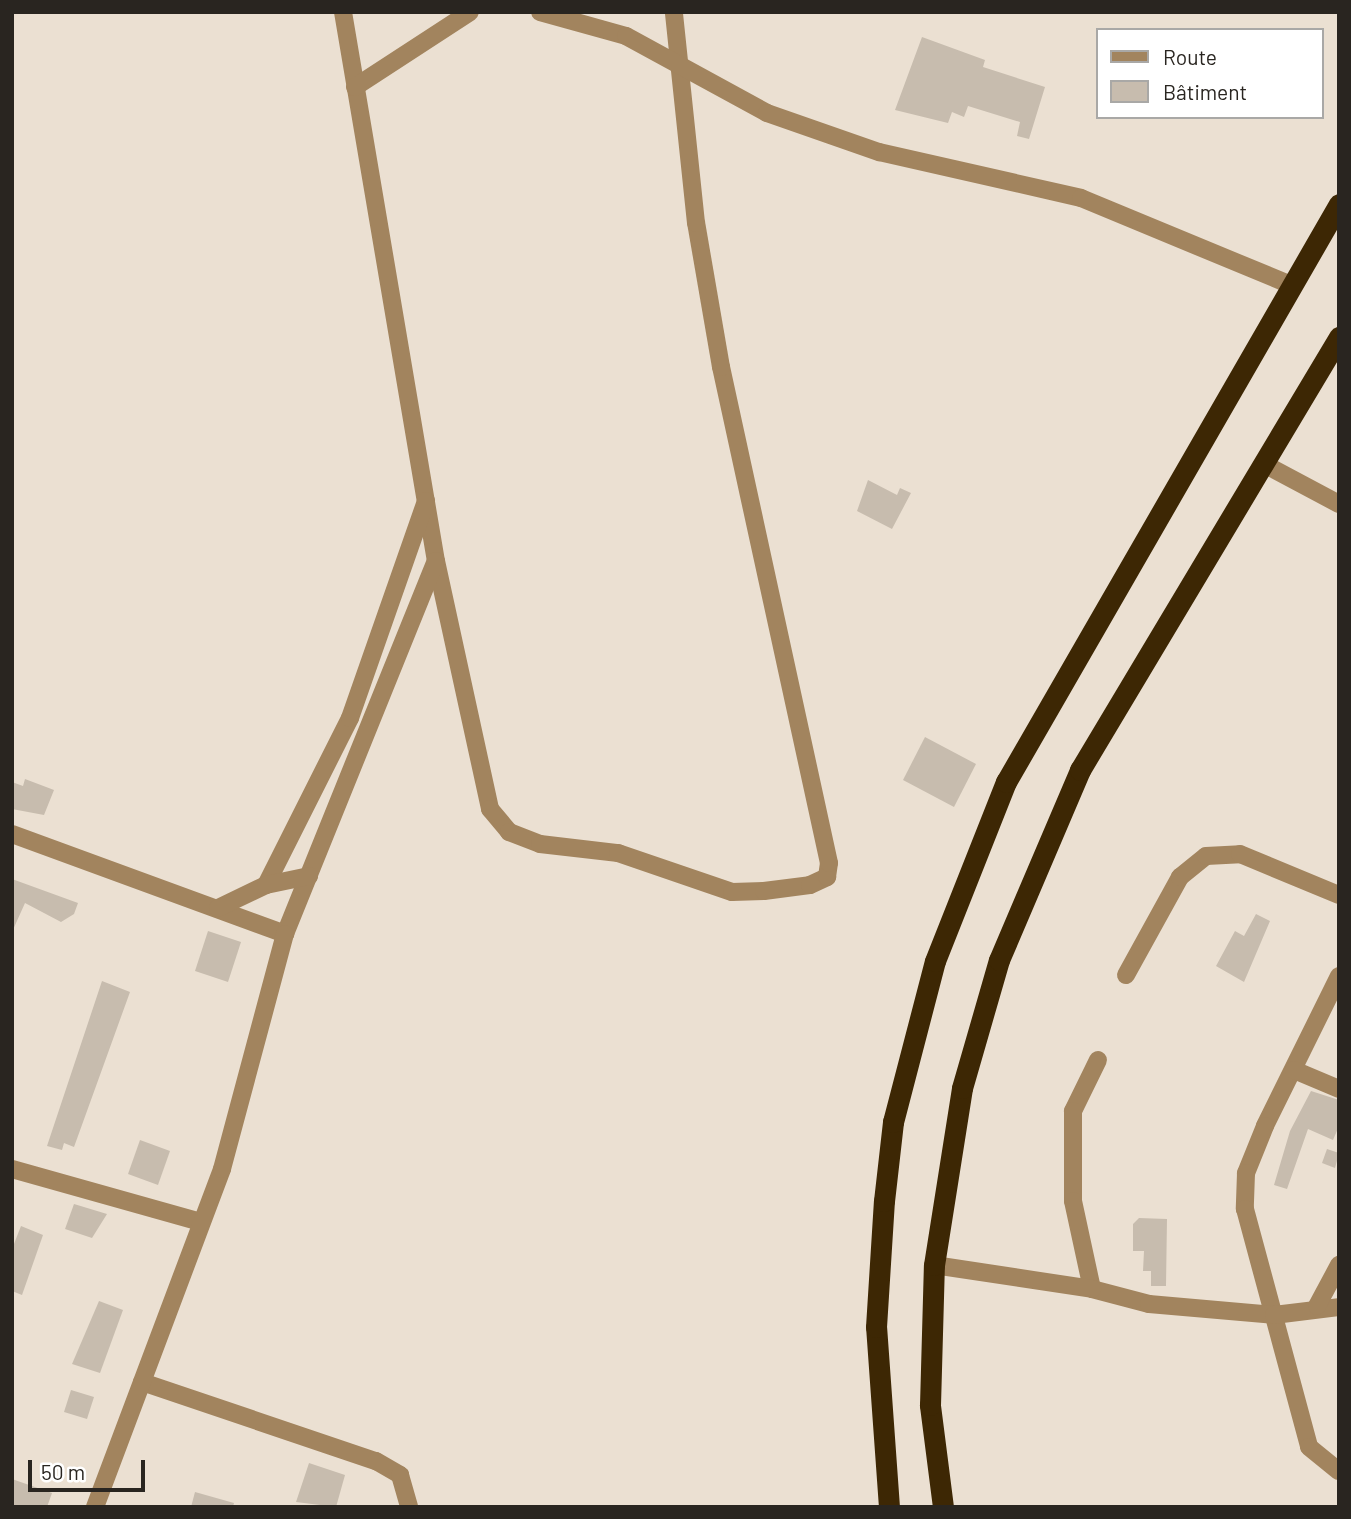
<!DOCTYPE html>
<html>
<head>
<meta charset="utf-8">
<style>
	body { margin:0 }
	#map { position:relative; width:1351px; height:1519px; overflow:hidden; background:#ebe0d2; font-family:Barlow,sans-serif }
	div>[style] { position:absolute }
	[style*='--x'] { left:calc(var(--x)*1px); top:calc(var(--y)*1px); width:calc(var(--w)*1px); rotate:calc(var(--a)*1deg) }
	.building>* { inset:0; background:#c7bcae }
	.minor>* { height:18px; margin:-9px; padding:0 9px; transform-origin:9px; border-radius:9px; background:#a2845e }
	.highway>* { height:21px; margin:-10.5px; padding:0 10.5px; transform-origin:10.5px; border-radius:10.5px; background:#3d2704 }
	span { translate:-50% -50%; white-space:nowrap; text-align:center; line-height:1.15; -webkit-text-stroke:6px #fff; paint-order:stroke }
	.frame { position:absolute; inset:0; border:14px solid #292520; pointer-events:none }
	.legend { position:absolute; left:1096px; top:28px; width:228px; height:91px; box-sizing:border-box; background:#fff; border:2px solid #a9a8a6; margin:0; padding:9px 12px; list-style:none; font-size:21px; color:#292520 }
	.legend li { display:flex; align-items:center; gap:14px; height:35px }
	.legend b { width:35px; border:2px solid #a9a8a6 }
	.scale { position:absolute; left:28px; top:1460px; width:117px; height:32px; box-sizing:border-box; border:4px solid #292520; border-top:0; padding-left:9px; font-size:21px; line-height:24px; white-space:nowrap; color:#292520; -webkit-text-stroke:5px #fff; paint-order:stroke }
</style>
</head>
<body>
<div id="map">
	<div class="building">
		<i style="clip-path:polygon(922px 37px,985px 60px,983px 67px,1045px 87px,1029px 139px,1017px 136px,1020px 122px,968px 106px,964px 117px,952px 112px,948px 123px,895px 110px)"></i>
		<i style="clip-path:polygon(868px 480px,897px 495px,900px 488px,911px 493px,892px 529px,857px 511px)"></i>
		<i style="clip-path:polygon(925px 737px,976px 764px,954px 807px,903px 780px)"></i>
		<i style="clip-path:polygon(25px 779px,54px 790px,44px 815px,12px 809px,12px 782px,23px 786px)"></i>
		<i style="clip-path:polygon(12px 879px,78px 903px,74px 914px,61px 922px,25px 903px,12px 932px)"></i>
		<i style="clip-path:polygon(1256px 914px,1270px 921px,1244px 982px,1216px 966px,1235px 931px,1244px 936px)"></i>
		<i style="clip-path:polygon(208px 931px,241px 942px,228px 982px,195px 971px)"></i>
		<i style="clip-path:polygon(102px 981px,130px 992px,74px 1147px,64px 1143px,62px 1150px,47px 1146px)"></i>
		<i style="clip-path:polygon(1311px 1091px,1339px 1100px,1339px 1126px,1333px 1140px,1308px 1129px,1287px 1189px,1274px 1185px,1290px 1131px)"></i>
		<i style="clip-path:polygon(140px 1140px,170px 1151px,158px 1185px,128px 1174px)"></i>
		<i style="clip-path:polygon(1327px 1149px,1339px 1153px,1335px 1168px,1322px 1163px)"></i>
		<i style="clip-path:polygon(74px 1204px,107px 1214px,92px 1238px,65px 1229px)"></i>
		<i style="clip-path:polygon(1139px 1218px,1167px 1219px,1166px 1286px,1151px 1286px,1151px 1271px,1143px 1271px,1144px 1251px,1133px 1251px,1133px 1224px)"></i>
		<i style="clip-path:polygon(21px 1226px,43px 1235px,22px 1295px,12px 1291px,12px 1249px)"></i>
		<i style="clip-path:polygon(99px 1301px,123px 1310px,100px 1373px,72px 1364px)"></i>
		<i style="clip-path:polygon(71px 1390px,94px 1397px,87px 1419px,64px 1412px)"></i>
		<i style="clip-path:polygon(309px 1463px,345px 1475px,336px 1507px,296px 1502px)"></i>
		<i style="clip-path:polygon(12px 1479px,52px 1493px,47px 1507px,12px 1507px)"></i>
		<i style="clip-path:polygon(195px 1492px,234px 1503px,233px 1507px,191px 1507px)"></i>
	</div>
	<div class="minor">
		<i style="--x:343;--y:12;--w:557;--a:80.39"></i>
		<i style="--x:436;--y:561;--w:254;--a:77.7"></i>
		<i style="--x:490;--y:809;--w:30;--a:50"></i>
		<i style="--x:509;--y:832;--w:33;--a:21"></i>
		<i style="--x:540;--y:844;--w:79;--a:6.6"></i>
		<i style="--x:618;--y:853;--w:120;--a:18.9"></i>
		<i style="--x:732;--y:892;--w:32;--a:-2"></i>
		<i style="--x:764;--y:891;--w:46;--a:-7.4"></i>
		<i style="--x:810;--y:885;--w:19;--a:-25"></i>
		<i style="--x:827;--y:877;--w:14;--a:-82"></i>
		<i style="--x:829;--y:863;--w:508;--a:-102.28"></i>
		<i style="--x:721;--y:367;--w:146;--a:-99.8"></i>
		<i style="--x:696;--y:223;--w:212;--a:-96"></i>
		<i style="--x:540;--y:12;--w:89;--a:15.6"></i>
		<i style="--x:626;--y:36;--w:161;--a:28.6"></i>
		<i style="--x:767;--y:113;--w:119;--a:19.2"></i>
		<i style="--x:879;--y:152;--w:207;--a:12.8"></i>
		<i style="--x:1081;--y:198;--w:227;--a:22.5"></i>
		<i style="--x:355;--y:87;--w:137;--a:-33.1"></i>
		<i style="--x:1264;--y:464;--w:85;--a:28.1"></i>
		<i style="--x:12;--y:834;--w:291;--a:20.1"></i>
		<i style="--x:285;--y:934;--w:402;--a:-68"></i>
		<i style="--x:266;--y:885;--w:187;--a:-63.3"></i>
		<i style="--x:350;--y:718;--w:230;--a:-70.7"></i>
		<i style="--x:218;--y:908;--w:53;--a:-25.6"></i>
		<i style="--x:266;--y:885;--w:44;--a:-11.8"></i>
		<i style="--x:1126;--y:975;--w:112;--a:-61.1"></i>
		<i style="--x:1180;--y:877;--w:33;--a:-39"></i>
		<i style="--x:1206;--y:856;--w:34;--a:-3"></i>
		<i style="--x:1240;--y:854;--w:107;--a:22.5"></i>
		<i style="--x:1339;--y:976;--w:167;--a:116.3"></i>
		<i style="--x:1265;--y:1126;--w:51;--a:112"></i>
		<i style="--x:1246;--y:1173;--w:36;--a:92"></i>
		<i style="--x:1245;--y:1209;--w:246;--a:74.9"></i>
		<i style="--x:1309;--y:1447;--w:38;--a:39"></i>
		<i style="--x:1098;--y:1060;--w:57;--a:116.1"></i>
		<i style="--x:1073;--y:1111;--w:90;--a:90"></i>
		<i style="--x:1073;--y:1201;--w:90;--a:77.8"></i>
		<i style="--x:1092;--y:1289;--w:59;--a:14.7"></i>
		<i style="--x:1149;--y:1304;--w:125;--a:5"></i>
		<i style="--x:1274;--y:1315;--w:65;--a:-7"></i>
		<i style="--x:1294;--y:1070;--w:49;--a:22.9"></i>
		<i style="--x:12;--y:1169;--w:196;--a:15.7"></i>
		<i style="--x:934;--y:1265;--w:160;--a:8.6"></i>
		<i style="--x:1317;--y:1306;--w:47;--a:-61.8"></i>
		<i style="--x:142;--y:1382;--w:247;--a:18.7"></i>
		<i style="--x:376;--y:1461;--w:28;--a:30"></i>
		<i style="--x:400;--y:1475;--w:33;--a:74"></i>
		<i style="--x:95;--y:1507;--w:361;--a:-69.4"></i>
		<i style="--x:222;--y:1169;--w:243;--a:-75"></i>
	</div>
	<div class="highway">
		<i style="--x:889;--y:1507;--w:180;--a:-94.1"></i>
		<i style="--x:876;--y:1327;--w:126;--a:-86.4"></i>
		<i style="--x:884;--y:1201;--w:80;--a:-83.5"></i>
		<i style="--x:893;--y:1122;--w:166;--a:-75.4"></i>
		<i style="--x:935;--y:961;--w:193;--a:-68.4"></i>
		<i style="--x:1006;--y:782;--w:667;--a:-60.05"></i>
		<i style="--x:943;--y:1507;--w:103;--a:-97.3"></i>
		<i style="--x:930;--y:1405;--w:140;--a:-88.4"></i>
		<i style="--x:934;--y:1265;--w:179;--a:-81"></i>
		<i style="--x:962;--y:1088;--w:133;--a:-73.9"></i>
		<i style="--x:999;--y:960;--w:207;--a:-66.9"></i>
		<i style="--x:1080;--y:770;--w:505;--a:-59.11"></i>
	</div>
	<div class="frame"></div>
	<ul class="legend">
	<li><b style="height:9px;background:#a2845e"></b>Route</li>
	<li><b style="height:19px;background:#c7bcae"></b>Bâtiment</li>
	</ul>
	<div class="scale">50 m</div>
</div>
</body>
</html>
